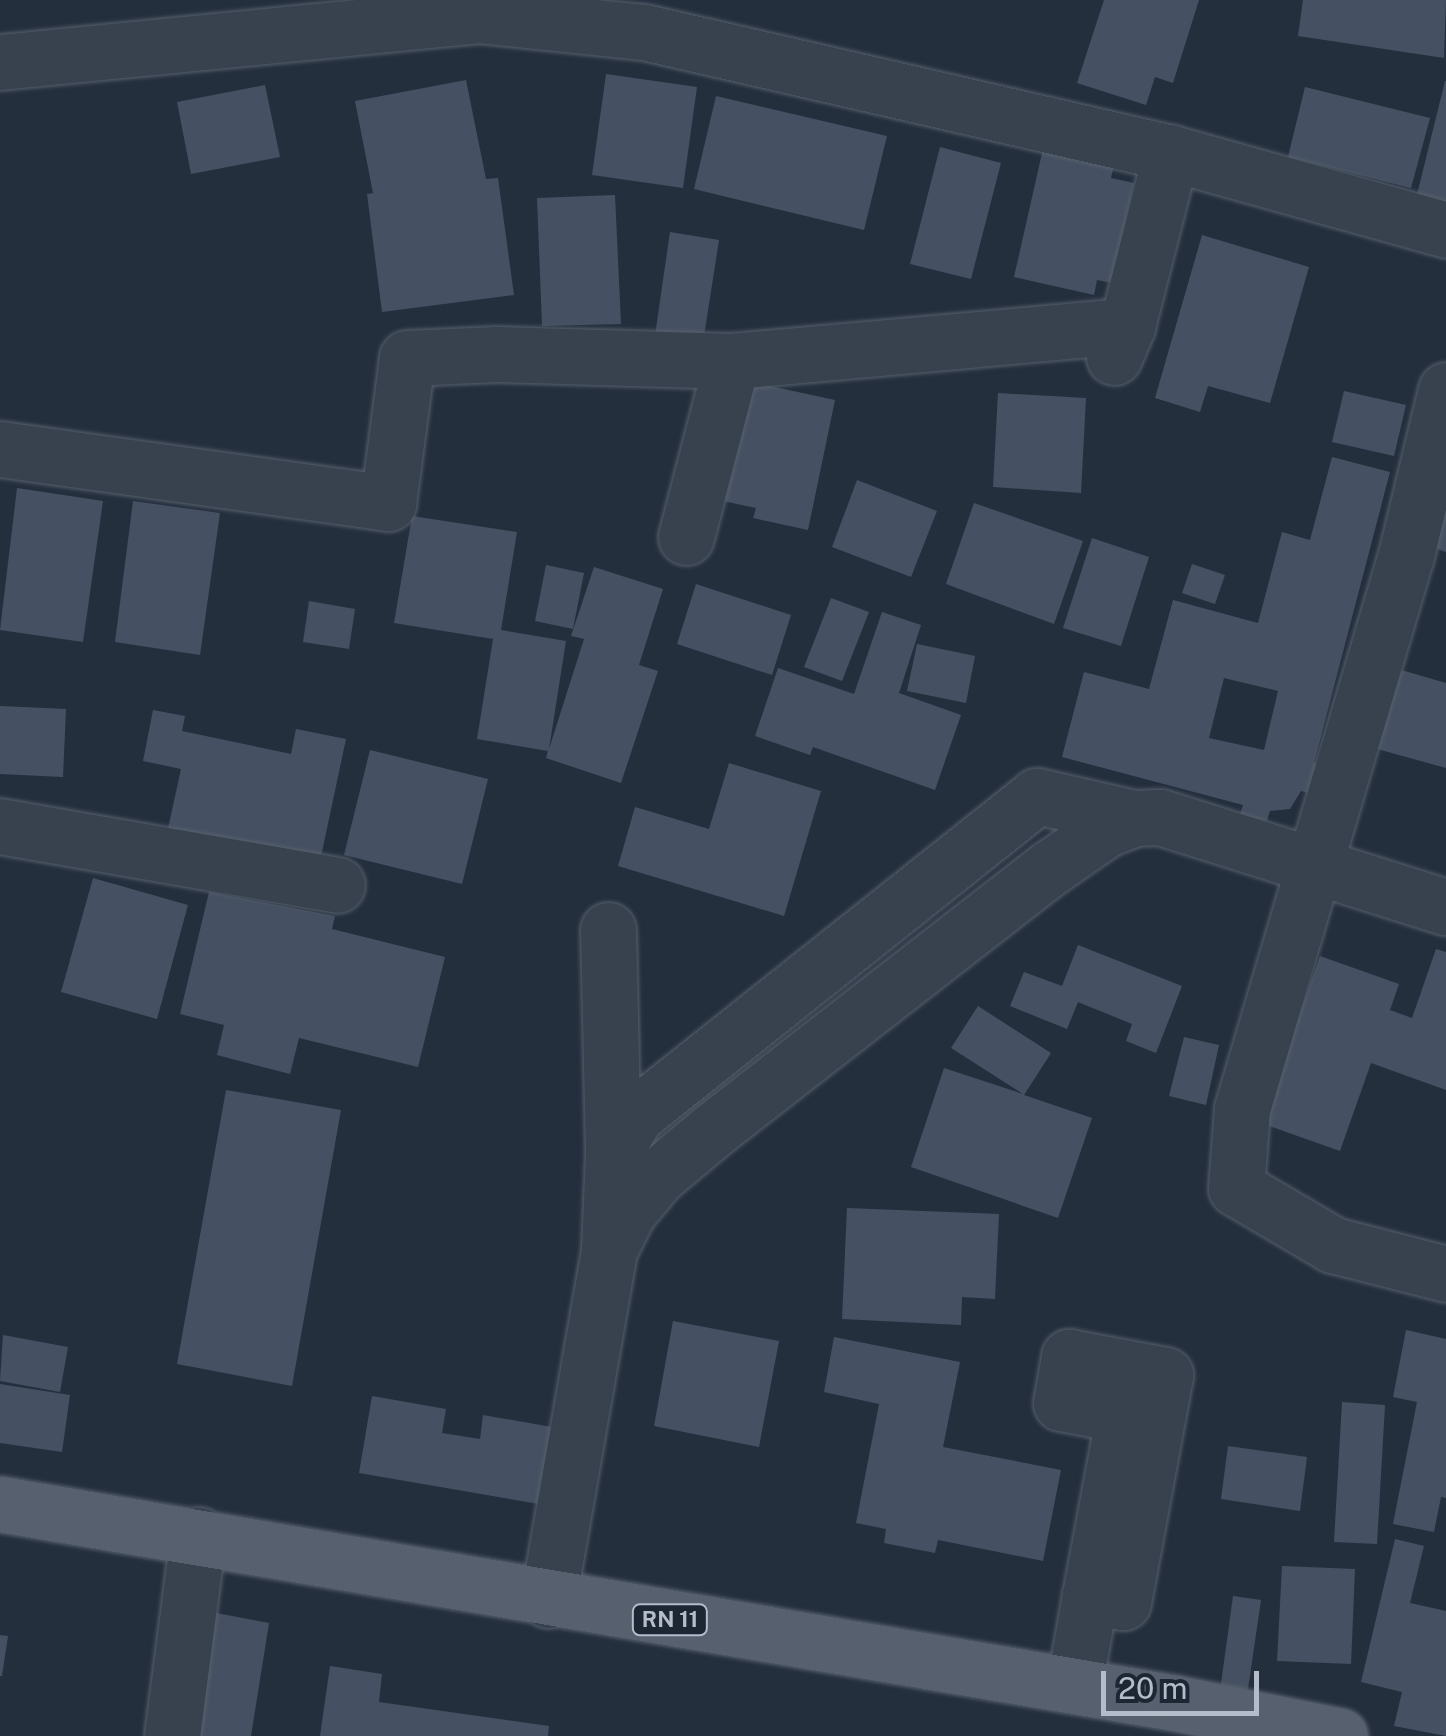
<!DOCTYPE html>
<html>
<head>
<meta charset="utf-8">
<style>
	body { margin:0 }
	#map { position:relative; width:1446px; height:1736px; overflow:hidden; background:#242f3e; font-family:"Public Sans",sans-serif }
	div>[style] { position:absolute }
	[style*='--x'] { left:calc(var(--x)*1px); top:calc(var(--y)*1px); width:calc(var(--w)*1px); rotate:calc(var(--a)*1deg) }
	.building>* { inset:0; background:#455162 }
	.roads { filter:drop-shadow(0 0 2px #565f6c) drop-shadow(0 0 2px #565f6c) }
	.minor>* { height:55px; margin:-27.5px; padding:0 27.5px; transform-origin:27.5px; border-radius:27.5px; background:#38414e }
	.major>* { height:55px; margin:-27.5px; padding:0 27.5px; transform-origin:27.5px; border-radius:27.5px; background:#56606e }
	span { translate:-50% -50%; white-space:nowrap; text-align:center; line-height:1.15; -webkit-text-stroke:10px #1d2633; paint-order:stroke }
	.shield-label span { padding:2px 8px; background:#1d2633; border:2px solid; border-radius:8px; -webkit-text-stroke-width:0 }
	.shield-label { font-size:22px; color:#b4bcc9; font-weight:700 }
	.scale { position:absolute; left:1101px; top:1671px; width:158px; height:45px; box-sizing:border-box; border:5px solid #b4bcc9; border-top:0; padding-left:12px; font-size:30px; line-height:35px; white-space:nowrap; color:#b4bcc9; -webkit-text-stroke:8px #1d2633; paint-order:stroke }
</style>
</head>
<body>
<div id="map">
	<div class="building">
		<i style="clip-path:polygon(1104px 0,1199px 0,1173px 83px,1155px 77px,1146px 105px,1077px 83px)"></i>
		<i style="clip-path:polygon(1303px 0,1446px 0,1444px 58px,1298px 36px)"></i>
		<i style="clip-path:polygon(606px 74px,697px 87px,683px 188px,592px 175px)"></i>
		<i style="clip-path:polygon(466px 80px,486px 179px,498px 178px,514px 295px,382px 312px,367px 194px,373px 193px,355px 101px)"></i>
		<i style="clip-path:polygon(1445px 81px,1446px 81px,1446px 227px,1411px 219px)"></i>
		<i style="clip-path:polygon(265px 85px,280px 157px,191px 174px,177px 102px)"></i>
		<i style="clip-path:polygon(1305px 87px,1430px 118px,1411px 188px,1288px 157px)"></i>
		<i style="clip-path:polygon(716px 96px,887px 136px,864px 230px,694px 189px)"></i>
		<i style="clip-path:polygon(1047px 131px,1118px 147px,1111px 178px,1134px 183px,1112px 283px,1097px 280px,1094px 295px,1014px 277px)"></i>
		<i style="clip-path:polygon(940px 147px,1001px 163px,971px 279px,910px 264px)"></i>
		<i style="clip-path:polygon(615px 195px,621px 324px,542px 326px,537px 198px)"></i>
		<i style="clip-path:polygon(670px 232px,719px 240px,702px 349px,654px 342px)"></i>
		<i style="clip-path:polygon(1202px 235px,1309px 267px,1270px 403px,1208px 386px,1200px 412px,1155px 398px)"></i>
		<i style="clip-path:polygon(733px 378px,835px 400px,808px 530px,753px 518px,756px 508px,709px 498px)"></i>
		<i style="clip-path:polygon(1344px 391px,1406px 405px,1394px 456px,1332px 442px)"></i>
		<i style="clip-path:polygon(998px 393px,1086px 398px,1081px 493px,993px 487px)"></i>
		<i style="clip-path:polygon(evenodd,1332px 457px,1390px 472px,1314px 763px,1320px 764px,1312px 794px,1301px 791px,1290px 809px,1270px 811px,1267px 821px,1240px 814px,1243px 805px,1062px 757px,1084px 672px,1149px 689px,1173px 600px,1258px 623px,1282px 532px,1310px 540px,1332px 457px,1224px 678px,1278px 691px,1264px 750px,1209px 738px,1224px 678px)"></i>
		<i style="clip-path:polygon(1446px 470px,1446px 552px,1420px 543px)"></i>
		<i style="clip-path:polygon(857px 480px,937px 511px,911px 577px,832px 547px)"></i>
		<i style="clip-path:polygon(17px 488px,103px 501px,83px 642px,0 630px)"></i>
		<i style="clip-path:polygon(133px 501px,220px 513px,200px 655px,115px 642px)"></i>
		<i style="clip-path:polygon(974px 503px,1083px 541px,1054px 624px,946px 584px)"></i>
		<i style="clip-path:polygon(412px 516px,517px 532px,501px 630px,566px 641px,549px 749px,584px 639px,571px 636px,594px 567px,663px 589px,639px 665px,658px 671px,621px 783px,546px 758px,548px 751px,477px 739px,493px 639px,394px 623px)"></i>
		<i style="clip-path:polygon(1092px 538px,1149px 557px,1121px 646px,1063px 628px)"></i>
		<i style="clip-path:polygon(1192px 564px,1225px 575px,1215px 604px,1182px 593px)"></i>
		<i style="clip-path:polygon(546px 565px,584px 573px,573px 629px,535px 621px)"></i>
		<i style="clip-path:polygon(696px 584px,791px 615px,772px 675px,677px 644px)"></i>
		<i style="clip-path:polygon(831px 598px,869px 612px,842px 681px,804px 667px)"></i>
		<i style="clip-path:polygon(309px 601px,355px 609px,349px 649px,303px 642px)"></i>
		<i style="clip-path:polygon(882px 612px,921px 625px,899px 693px,961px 715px,935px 790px,813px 747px,810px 755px,755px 736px,778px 668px,854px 694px)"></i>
		<i style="clip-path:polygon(917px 644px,975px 656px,966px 703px,907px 691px)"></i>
		<i style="clip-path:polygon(1391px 667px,1446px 683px,1446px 768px,1370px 747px)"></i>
		<i style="clip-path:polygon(0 706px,66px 709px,63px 777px,0 774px)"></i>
		<i style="clip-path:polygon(153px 710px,185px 716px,182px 731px,291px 754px,296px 729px,346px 739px,319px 866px,167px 833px,181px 769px,143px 761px)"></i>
		<i style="clip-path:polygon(370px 750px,488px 779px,462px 884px,344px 855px)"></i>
		<i style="clip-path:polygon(729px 763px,821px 791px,784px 916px,618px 866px,635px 807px,709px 829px)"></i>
		<i style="clip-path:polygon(93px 878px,188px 905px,157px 1019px,61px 992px)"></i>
		<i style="clip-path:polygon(209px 892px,335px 916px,332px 929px,445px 957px,418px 1067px,299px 1038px,290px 1074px,217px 1055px,224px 1025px,180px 1014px)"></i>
		<i style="clip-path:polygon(1078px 945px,1182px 986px,1156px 1053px,1126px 1041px,1132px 1024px,1078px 1002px,1067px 1029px,1010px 1006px,1024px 972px,1062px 986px)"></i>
		<i style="clip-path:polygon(1436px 949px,1446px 952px,1446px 1090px,1371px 1063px,1340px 1151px,1261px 1123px,1320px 956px,1399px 984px,1390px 1010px,1412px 1018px)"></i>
		<i style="clip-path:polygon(978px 1006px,1051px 1053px,1024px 1095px,1092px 1118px,1058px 1218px,911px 1167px,944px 1068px,1023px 1094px,951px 1048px)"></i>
		<i style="clip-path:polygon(1184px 1037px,1219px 1045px,1206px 1105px,1169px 1096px)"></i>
		<i style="clip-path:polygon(226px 1090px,341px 1110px,292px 1386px,177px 1364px)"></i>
		<i style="clip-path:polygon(847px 1208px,999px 1214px,995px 1299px,962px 1297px,961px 1325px,842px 1319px)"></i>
		<i style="clip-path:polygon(673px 1321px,779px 1341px,759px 1447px,654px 1426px)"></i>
		<i style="clip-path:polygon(1406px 1330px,1446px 1339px,1446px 1498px,1441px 1497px,1434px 1532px,1393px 1524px,1417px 1402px,1393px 1397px)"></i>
		<i style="clip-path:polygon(3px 1335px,68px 1347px,60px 1392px,0 1381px)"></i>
		<i style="clip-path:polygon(834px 1337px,960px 1362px,943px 1447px,1061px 1470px,1043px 1561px,938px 1540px,935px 1553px,884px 1543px,886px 1529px,856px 1523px,879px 1404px,824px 1392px)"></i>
		<i style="clip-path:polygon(0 1384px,70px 1395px,62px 1452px,0 1443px)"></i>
		<i style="clip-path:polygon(372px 1396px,446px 1409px,442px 1433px,480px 1439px,483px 1415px,552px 1427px,539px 1504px,359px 1473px)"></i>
		<i style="clip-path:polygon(1342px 1402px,1385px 1405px,1377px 1544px,1334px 1542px)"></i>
		<i style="clip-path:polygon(1228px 1446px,1307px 1457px,1300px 1511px,1221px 1499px)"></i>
		<i style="clip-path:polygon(1395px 1539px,1424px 1546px,1410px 1603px,1446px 1611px,1446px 1736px,1394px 1726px,1402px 1692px,1361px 1682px)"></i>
		<i style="clip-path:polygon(1282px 1566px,1355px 1569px,1351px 1664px,1277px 1661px)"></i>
		<i style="clip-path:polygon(1233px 1596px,1261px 1600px,1247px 1696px,1220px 1691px)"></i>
		<i style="clip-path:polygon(211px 1612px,269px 1623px,251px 1736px,190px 1736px)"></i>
		<i style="clip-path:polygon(0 1635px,8px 1636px,2px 1676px,0 1676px)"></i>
		<i style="clip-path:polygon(330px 1666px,382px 1674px,379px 1702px,549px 1726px,548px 1736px,320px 1736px)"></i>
	</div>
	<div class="roads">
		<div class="minor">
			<i style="--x:0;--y:62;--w:481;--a:-5.6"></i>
			<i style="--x:479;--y:15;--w:166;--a:5.9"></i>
			<i style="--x:644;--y:32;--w:541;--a:12.93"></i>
			<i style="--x:1171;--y:153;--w:286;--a:15.6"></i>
			<i style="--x:1114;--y:357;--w:34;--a:-67"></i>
			<i style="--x:1127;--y:326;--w:179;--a:-75.7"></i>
			<i style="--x:1446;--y:390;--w:170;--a:103.6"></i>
			<i style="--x:1406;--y:555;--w:578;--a:106.49"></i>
			<i style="--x:1242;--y:1109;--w:79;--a:94.3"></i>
			<i style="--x:1236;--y:1188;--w:113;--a:30.4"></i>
			<i style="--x:1333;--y:1245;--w:117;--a:14.4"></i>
			<i style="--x:0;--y:449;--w:392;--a:7.9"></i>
			<i style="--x:388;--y:503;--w:146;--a:-82.5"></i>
			<i style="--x:407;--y:358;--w:90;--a:-2.5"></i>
			<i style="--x:497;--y:354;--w:235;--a:1.7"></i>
			<i style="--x:732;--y:361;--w:397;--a:-5.1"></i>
			<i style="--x:686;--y:537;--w:182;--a:-75.4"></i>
			<i style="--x:0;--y:826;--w:342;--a:9.9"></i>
			<i style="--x:608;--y:930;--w:224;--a:88.7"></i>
			<i style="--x:609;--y:1249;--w:95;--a:-87.6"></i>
			<i style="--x:613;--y:1154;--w:45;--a:-59.5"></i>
			<i style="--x:636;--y:1115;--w:512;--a:-38.5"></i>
			<i style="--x:1037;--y:796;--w:99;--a:12.8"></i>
			<i style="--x:548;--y:1600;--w:355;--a:-80.1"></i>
			<i style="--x:609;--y:1250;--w:42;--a:-63.4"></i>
			<i style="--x:628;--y:1212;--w:47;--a:-50.2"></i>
			<i style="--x:658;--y:1176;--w:72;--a:-39.9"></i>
			<i style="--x:713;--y:1130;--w:427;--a:-37.9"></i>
			<i style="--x:1050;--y:868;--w:68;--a:-34.9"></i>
			<i style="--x:1106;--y:829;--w:30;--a:-21"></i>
			<i style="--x:1134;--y:818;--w:26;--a:-2"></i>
			<i style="--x:1160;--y:817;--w:300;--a:17.5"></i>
			<i style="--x:1074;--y:1686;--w:91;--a:-79.9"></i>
			<i style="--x:1090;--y:1596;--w:184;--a:-79.4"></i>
			<i style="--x:1124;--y:1415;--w:64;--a:-169.2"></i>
			<i style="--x:1061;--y:1403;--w:47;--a:-80.1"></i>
			<i style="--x:1069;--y:1357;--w:98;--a:10.6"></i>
			<i style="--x:1165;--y:1375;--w:231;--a:100.5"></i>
			<i style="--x:1123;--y:1602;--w:34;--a:-170"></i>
			<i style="--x:172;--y:1736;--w:203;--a:-82.6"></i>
		</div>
		<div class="major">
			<i style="--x:0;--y:1504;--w:1192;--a:9.61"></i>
			<i style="--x:1175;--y:1703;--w:168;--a:11.3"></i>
		</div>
	</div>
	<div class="shield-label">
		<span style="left:670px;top:1620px">RN 11</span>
	</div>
	<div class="scale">20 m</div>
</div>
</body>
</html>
